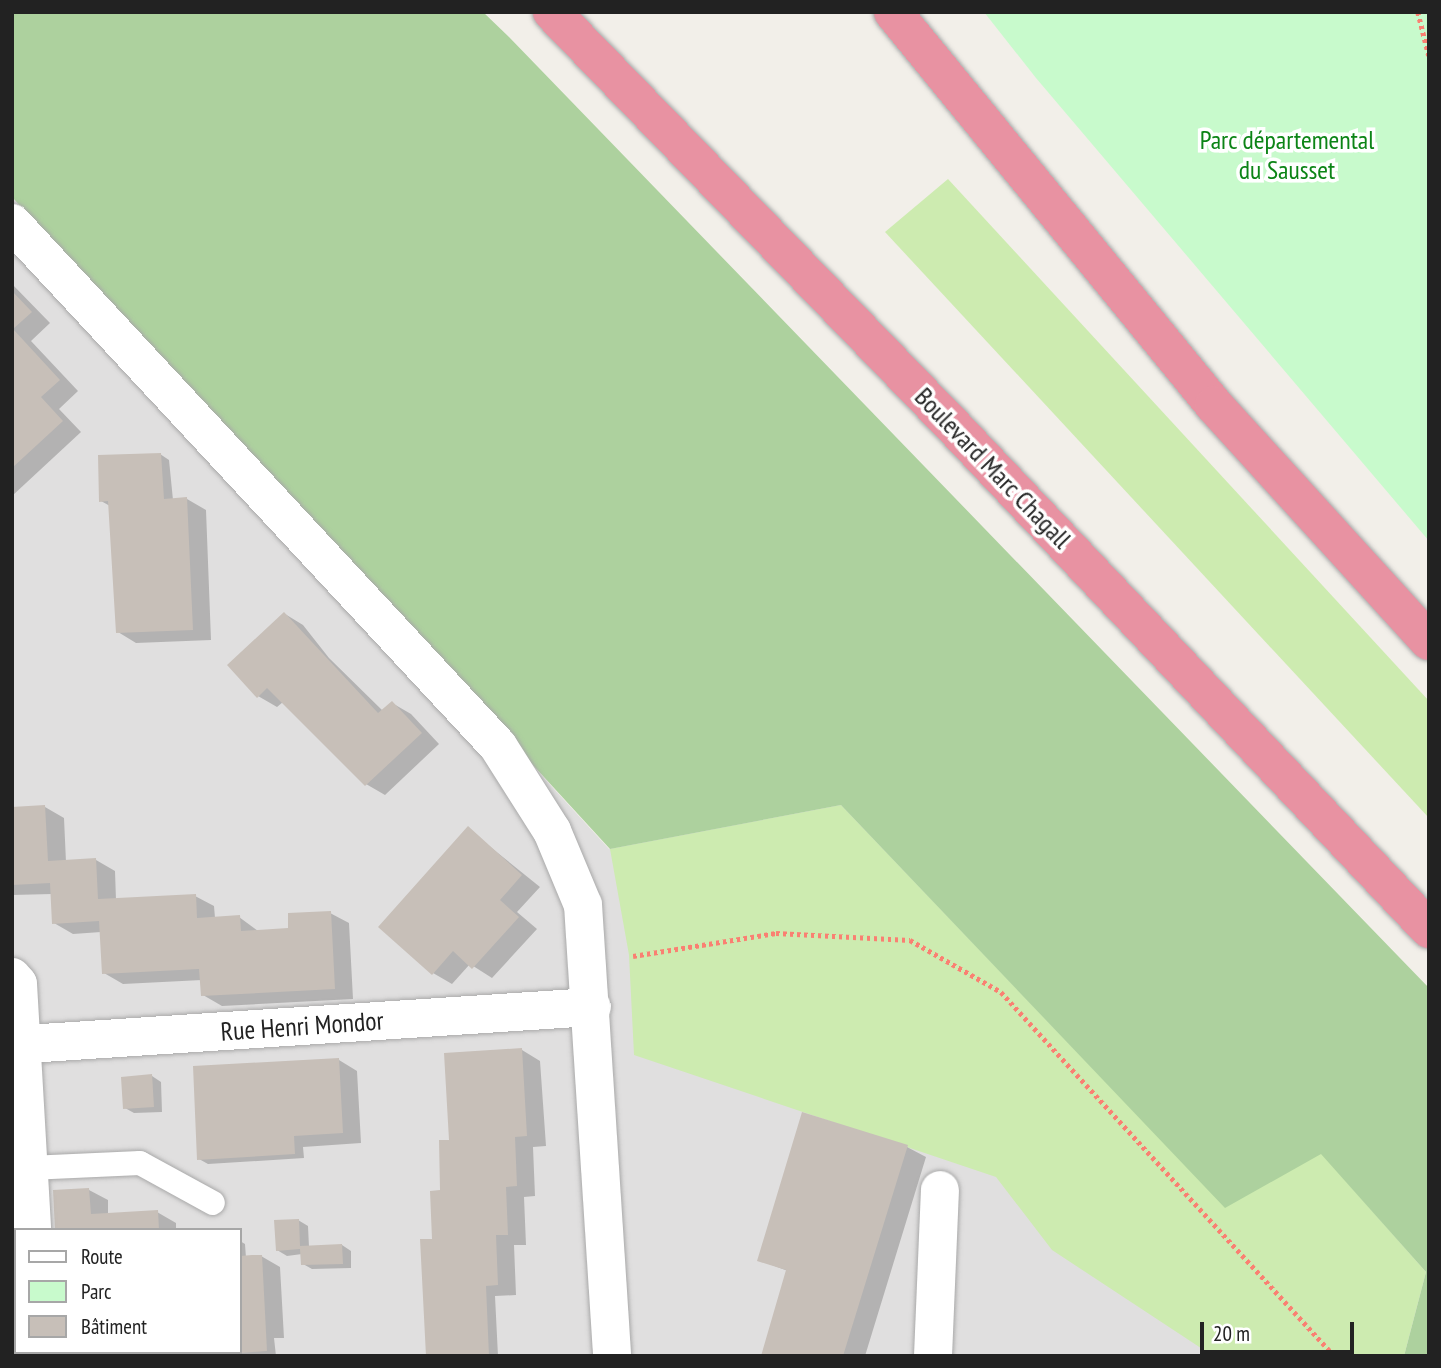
<!DOCTYPE html>
<html>
<head>
<meta charset="utf-8">
<style>
	body { margin:0 }
	#map { position:relative; width:1441px; height:1368px; overflow:hidden; background:#f2efe9; font-family:"PT Sans Narrow",sans-serif }
	div>[style] { position:absolute }
	[style*='--x'] { left:calc(var(--x)*1px); top:calc(var(--y)*1px); width:calc(var(--w)*1px); rotate:calc(var(--a)*1deg) }
	.residential>* { inset:0; background:#e0dfdf }
	.grass>* { inset:0; background:#cdebb0 }
	.forest>* { inset:0; background:#add19e }
	.park>* { inset:0; background:#c8facc }
	.shadow>* { inset:0; background:#0003 }
	.building>* { inset:0; background:#c7bfb8 }
	.path>* { height:4.5px; margin-top:-2.25px; transform-origin:0; background:repeating-linear-gradient(90deg,#fa8072 0 3.5px,transparent 0 7px) }
	.roads { filter:drop-shadow(0 0 2px #a9a9a9) drop-shadow(0 0 2px #a9a9a9) }
	.lane>* { height:24px; margin:-12px; padding:0 12px; transform-origin:12px; border-radius:12px; background:#fff }
	.street>* { height:38px; margin:-19px; padding:0 19px; transform-origin:19px; border-radius:19px; background:#fff }
	.highway>* { height:38px; margin:-19px; padding:0 19px; transform-origin:19px; border-radius:19px; background:#e892a2 }
	span { translate:-50% -50%; white-space:nowrap; text-align:center; line-height:1.15; -webkit-text-stroke:7px #fff; paint-order:stroke }
	.park-label { font-size:26px; color:#0c8416 }
	.street-label { font-size:26px; color:#222 }
	.frame { position:absolute; inset:0; border:14px solid #222; pointer-events:none }
	.legend { position:absolute; left:14px; top:1228px; width:228px; height:126px; box-sizing:border-box; background:#fff; border:2px solid #a7a7a7; margin:0; padding:9px 12px; list-style:none; font-size:21px; color:#222 }
	.legend li { display:flex; align-items:center; gap:14px; height:35px }
	.legend b { width:35px; border:2px solid #a7a7a7 }
	.scale { position:absolute; left:1200px; top:1322px; width:154px; height:32px; box-sizing:border-box; border:4px solid #222; border-top:0; padding-left:9px; font-size:21px; line-height:24px; white-space:nowrap; color:#222; -webkit-text-stroke:5px #fff; paint-order:stroke }
</style>
</head>
<body>
<div id="map">
	<div class="residential">
		<i style="clip-path:polygon(evenodd,12px 197px,609px 849px,841px 805px,1321px 1153px,1404px 1356px,12px 1356px,12px 197px,16px 1230px,240px 1230px,240px 1352px,16px 1352px,16px 1230px)"></i>
	</div>
	<div class="grass">
		<i style="clip-path:polygon(948px 179px,1429px 701px,1429px 818px,885px 232px)"></i>
		<i style="clip-path:polygon(841px 805px,1225px 1207px,1321px 1153px,1426px 1272px,1404px 1356px,1213px 1356px,1052px 1250px,996px 1177px,634px 1055px,629px 955px,610px 849px)"></i>
	</div>
	<div class="forest">
		<i style="clip-path:polygon(12px 12px,483px 12px,509px 37px,1429px 988px,1429px 1356px,1404px 1356px,1426px 1272px,1321px 1154px,1225px 1208px,841px 805px,610px 849px,12px 197px)"></i>
	</div>
	<div class="park">
		<i style="clip-path:polygon(984px 12px,1429px 12px,1429px 541px,1036px 78px)"></i>
	</div>
	<div class="shadow">
		<i style="clip-path:polygon(12px 284px,50px 323px,31px 341px,78px 391px,59px 409px,81px 432px,12px 496px)"></i>
		<i style="clip-path:polygon(160px 454px,169px 460px,173px 500px,187px 499px,206px 510px,211px 640px,136px 643px,118px 632px,110px 506px,101px 501px)"></i>
		<i style="clip-path:polygon(285px 614px,303px 625px,329px 658px,383px 711px,392px 703px,411px 714px,439px 744px,385px 795px,366px 784px,283px 702px,277px 707px,258px 696px)"></i>
		<i style="clip-path:polygon(45px 807px,64px 818px,66px 862px,96px 860px,115px 871px,116px 900px,195px 896px,214px 906px,215px 918px,239px 917px,258px 931px,290px 929px,330px 913px,349px 923px,353px 999px,222px 1006px,203px 995px,202px 980px,123px 984px,104px 973px,101px 932px,73px 934px,54px 923px,52px 894px,12px 895px,12px 809px)"></i>
		<i style="clip-path:polygon(468px 829px,540px 887px,517px 912px,537px 929px,492px 978px,470px 964px,452px 984px,433px 973px)"></i>
		<i style="clip-path:polygon(522px 1050px,540px 1061px,546px 1146px,533px 1147px,535px 1196px,524px 1197px,526px 1245px,514px 1245px,516px 1295px,495px 1296px,498px 1356px,428px 1356px,434px 1240px,451px 1142px)"></i>
		<i style="clip-path:polygon(339px 1060px,357px 1071px,361px 1143px,303px 1147px,304px 1158px,208px 1164px,199px 1159px)"></i>
		<i style="clip-path:polygon(152px 1076px,161px 1082px,162px 1112px,134px 1113px,125px 1108px)"></i>
		<i style="clip-path:polygon(907px 1147px,926px 1157px,865px 1356px,763px 1356px,788px 1271px,759px 1260px)"></i>
		<i style="clip-path:polygon(89px 1190px,108px 1200px,108px 1214px,157px 1212px,176px 1223px,176px 1230px,57px 1230px)"></i>
		<i style="clip-path:polygon(12px 1220px,16px 1230px,12px 1259px)"></i>
		<i style="clip-path:polygon(298px 1220px,308px 1226px,309px 1247px,342px 1245px,351px 1251px,351px 1268px,312px 1269px,303px 1264px,302px 1254px,287px 1256px,277px 1250px)"></i>
		<i style="clip-path:polygon(240px 1241px,245px 1244px,246px 1258px,261px 1256px,280px 1267px,284px 1338px,274px 1338px,276px 1356px,200px 1355px,240px 1352px)"></i>
		<i style="clip-path:polygon(12px 1265px,16px 1267px,16px 1291px,12px 1291px)"></i>
		<i style="clip-path:polygon(12px 1307px,16px 1309px,12px 1333px)"></i>
		<i style="clip-path:polygon(12px 1337px,16px 1352px,27px 1356px,12px 1356px)"></i>
	</div>
	<div class="building">
		<i style="clip-path:polygon(12px 291px,32px 312px,13px 329px,60px 380px,41px 397px,63px 421px,12px 468px)"></i>
		<i style="clip-path:polygon(161px 453px,164px 499px,187px 497px,193px 630px,116px 633px,108px 501px,99px 502px,98px 455px)"></i>
		<i style="clip-path:polygon(284px 612px,378px 713px,392px 701px,422px 733px,365px 786px,267px 688px,257px 698px,227px 665px)"></i>
		<i style="clip-path:polygon(45px 805px,48px 861px,96px 858px,98px 899px,196px 894px,197px 918px,240px 915px,241px 931px,288px 928px,288px 913px,331px 911px,335px 989px,201px 996px,199px 969px,102px 974px,99px 921px,52px 924px,50px 883px,12px 885px,12px 807px)"></i>
		<i style="clip-path:polygon(468px 826px,522px 875px,500px 900px,519px 917px,472px 969px,453px 951px,432px 975px,378px 927px)"></i>
		<i style="clip-path:polygon(522px 1048px,527px 1136px,515px 1137px,517px 1186px,506px 1187px,508px 1235px,496px 1235px,498px 1285px,486px 1286px,489px 1356px,426px 1356px,420px 1239px,432px 1239px,430px 1191px,440px 1190px,439px 1140px,449px 1140px,444px 1053px)"></i>
		<i style="clip-path:polygon(339px 1058px,343px 1133px,294px 1136px,295px 1154px,197px 1160px,193px 1066px)"></i>
		<i style="clip-path:polygon(152px 1074px,154px 1107px,123px 1109px,121px 1077px)"></i>
		<i style="clip-path:polygon(802px 1112px,908px 1145px,843px 1356px,761px 1356px,786px 1270px,757px 1261px)"></i>
		<i style="clip-path:polygon(89px 1188px,91px 1214px,158px 1210px,159px 1230px,55px 1230px,53px 1190px)"></i>
		<i style="clip-path:polygon(299px 1219px,300px 1246px,342px 1244px,343px 1264px,301px 1265px,300px 1249px,276px 1251px,274px 1220px)"></i>
		<i style="clip-path:polygon(252px 1255px,262px 1255px,267px 1351px,240px 1353px,240px 1256px)"></i>
		<i style="clip-path:polygon(198px 1352px,228px 1352px,228px 1354px,198px 1356px)"></i>
	</div>
	<div class="path">
		<i style="--x:1418;--y:12;--w:45;--a:76"></i>
		<i style="--x:633;--y:956;--w:145;--a:-9.1"></i>
		<i style="--x:776;--y:933;--w:134;--a:3"></i>
		<i style="--x:910;--y:940;--w:105;--a:29.7"></i>
		<i style="--x:1001;--y:992;--w:494;--a:47.5"></i>
	</div>
	<div class="roads">
		<div class="lane">
			<i style="--x:29;--y:1168;--w:111;--a:-2.6"></i>
			<i style="--x:140;--y:1163;--w:83;--a:28.7"></i>
		</div>
		<div class="street">
			<i style="--x:12;--y:223;--w:714;--a:47.1"></i>
			<i style="--x:498;--y:746;--w:101;--a:57.6"></i>
			<i style="--x:552;--y:831;--w:80;--a:67.3"></i>
			<i style="--x:583;--y:905;--w:452;--a:86.3"></i>
			<i style="--x:12;--y:977;--w:9;--a:49"></i>
			<i style="--x:18;--y:984;--w:246;--a:86.7"></i>
			<i style="--x:12;--y:1045;--w:581;--a:-3.75"></i>
			<i style="--x:38;--y:1352;--w:4;--a:76"></i>
			<i style="--x:933;--y:1356;--w:166;--a:-87.6"></i>
		</div>
		<div class="highway">
			<i style="--x:552;--y:12;--w:582;--a:45.9"></i>
			<i style="--x:957;--y:430;--w:687;--a:46.59"></i>
			<i style="--x:893;--y:12;--w:507;--a:50.76"></i>
			<i style="--x:1214;--y:405;--w:319;--a:47.7"></i>
		</div>
	</div>
	<div class="park-label">
		<span style="left:1287px;top:155px">Parc départemental<br>du Sausset</span>
	</div>
	<div class="street-label">
		<span style="left:993px;top:468px;rotate:46deg">Boulevard Marc Chagall</span>
		<span style="left:302px;top:1026px;rotate:-4deg">Rue Henri Mondor</span>
	</div>
	<div class="frame"></div>
	<ul class="legend">
	<li><b style="height:9px;background:#fff"></b>Route</li>
	<li><b style="height:19px;background:#c8facc"></b>Parc</li>
	<li><b style="height:19px;background:#c7bfb8"></b>Bâtiment</li>
	</ul>
	<div class="scale">20 m</div>
</div>
</body>
</html>
